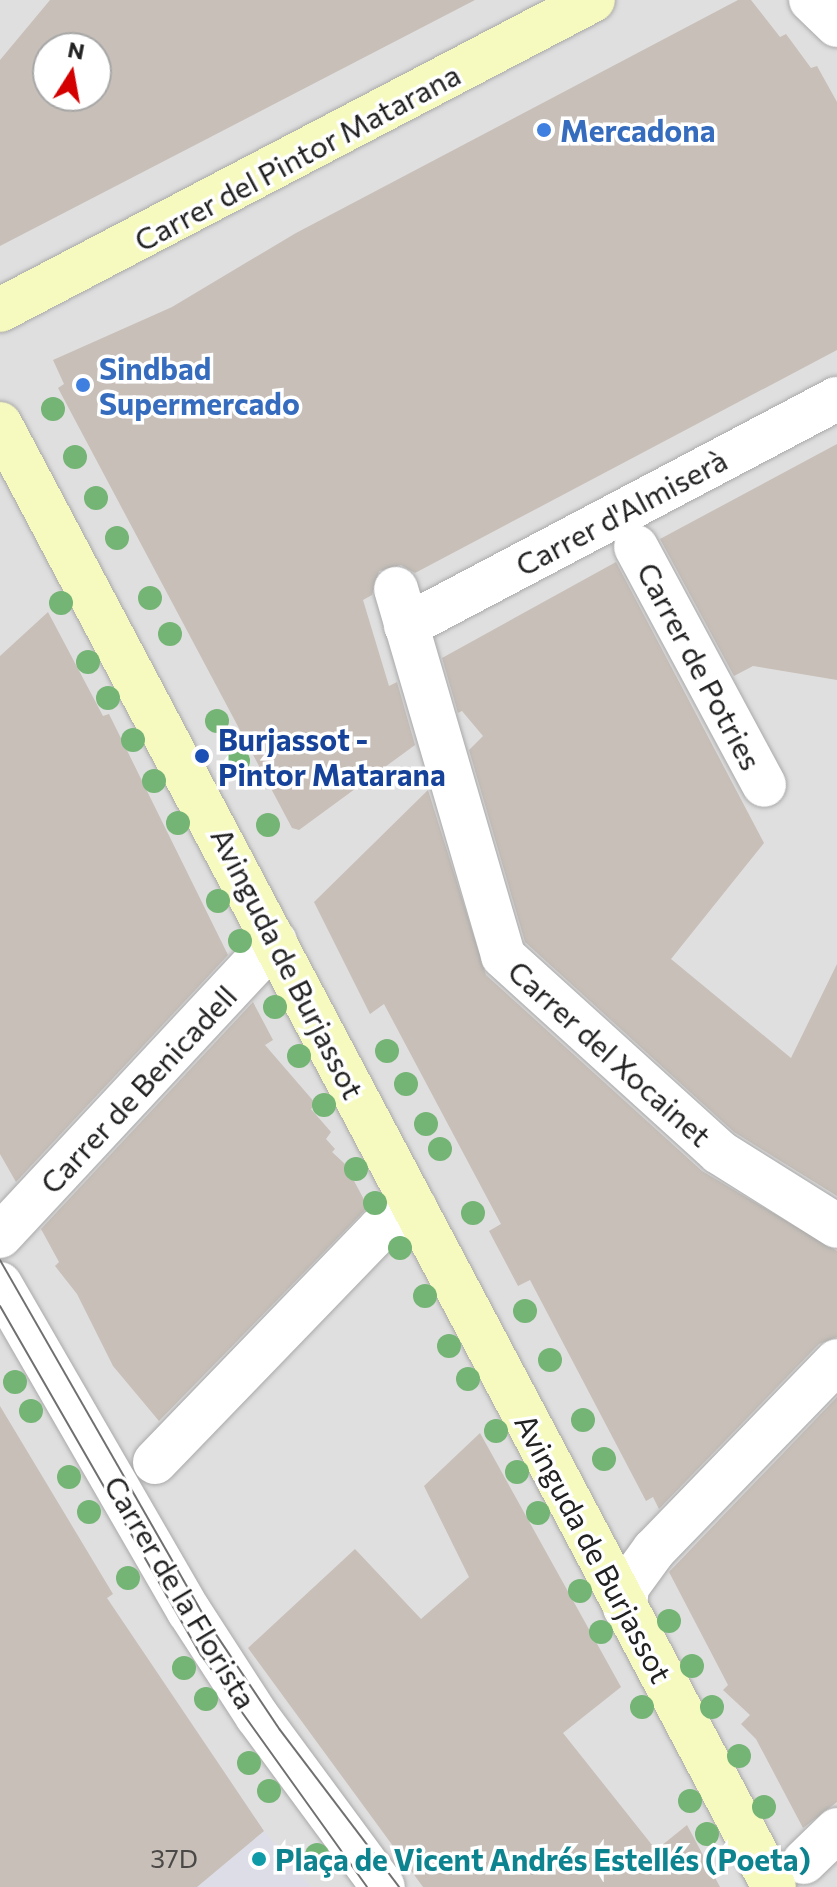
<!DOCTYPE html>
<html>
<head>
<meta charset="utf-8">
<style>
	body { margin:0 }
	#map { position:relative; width:837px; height:1887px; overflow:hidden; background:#f2efe9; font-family:Commissioner,sans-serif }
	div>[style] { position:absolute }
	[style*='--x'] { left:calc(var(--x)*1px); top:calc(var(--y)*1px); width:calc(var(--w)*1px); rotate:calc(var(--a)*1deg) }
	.residential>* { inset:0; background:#e0dfdf }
	.plaza>* { inset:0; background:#dddde8 }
	.building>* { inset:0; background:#c7bfb8 }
	.roads { filter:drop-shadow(0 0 2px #a9a9a9) drop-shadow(0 0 2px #a9a9a9) }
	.street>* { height:44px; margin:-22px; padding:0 22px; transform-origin:22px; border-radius:22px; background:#fff }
	.secondary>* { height:44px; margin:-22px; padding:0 22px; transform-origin:22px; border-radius:22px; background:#f7fabf }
	.tram>* { height:2px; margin:-1px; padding:0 1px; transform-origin:1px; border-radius:1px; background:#707070 }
	.trees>* { width:24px; height:24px; margin:-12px; border-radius:50%; background:#74b475 }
	.dots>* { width:22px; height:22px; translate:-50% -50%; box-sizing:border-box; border:4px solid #fff; border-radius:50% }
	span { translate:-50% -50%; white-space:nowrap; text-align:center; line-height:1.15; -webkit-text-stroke:7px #fff; paint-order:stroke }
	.number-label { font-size:26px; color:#4b4948 }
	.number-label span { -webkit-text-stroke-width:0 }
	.shop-label { font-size:30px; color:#366cbe; font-weight:700 }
	.left { translate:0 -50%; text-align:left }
	.street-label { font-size:30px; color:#222 }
	.transit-label { font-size:30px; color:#164399; font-weight:700 }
	.culture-label { font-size:30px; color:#0d838f; font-weight:700 }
	.north { position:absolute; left:32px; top:32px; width:80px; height:80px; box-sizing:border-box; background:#fff; border:2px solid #a7a7a7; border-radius:50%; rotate:11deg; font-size:22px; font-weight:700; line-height:32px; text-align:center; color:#222 }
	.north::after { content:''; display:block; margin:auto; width:28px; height:36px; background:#d40000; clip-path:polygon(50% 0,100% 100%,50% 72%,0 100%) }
</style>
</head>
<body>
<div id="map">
	<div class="residential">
		<i style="clip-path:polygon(evenodd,0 0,837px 0,837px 1887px,0 1887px,0 0,48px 48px,96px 48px,96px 96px,48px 96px,48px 48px)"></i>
	</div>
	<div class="plaza">
		<i style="clip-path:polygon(264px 1831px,311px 1887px,197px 1887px)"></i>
	</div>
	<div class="building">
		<i style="clip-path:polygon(evenodd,50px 0,475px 0,0 246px,0 60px,50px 0,48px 48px,96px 48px,96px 96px,48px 96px,48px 48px)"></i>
		<i style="clip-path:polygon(738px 0,751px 0,780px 37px,786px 34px,811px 68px,817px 66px,837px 102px,837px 350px,415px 573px,401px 565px,379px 571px,372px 595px,363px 600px,389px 686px,397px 682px,415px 745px,299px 830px,292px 828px,58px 388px,64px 384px,53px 360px,172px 307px,296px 233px)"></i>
		<i style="clip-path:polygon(837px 444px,837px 680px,753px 666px,734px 676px,660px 539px)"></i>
		<i style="clip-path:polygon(616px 562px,764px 843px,671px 959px,791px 1058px,837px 964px,837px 1196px,734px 1132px,525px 942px,469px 750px,483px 736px,462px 711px,458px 713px,442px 658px)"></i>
		<i style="clip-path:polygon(48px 612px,103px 716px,109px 714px,228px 955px,16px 1182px,0 1154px,0 656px)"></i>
		<i style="clip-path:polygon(428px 790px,486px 975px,702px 1171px,837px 1251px,837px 1337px,819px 1344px,659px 1509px,653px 1497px,646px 1501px,530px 1280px,518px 1286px,489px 1231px,501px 1224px,384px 1004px,370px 1014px,314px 902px)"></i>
		<i style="clip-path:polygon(253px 1002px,273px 1040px,265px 1045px,316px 1104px,311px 1109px,331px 1132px,326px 1139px,335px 1149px,332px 1152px,345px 1164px,368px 1207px,159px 1421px,113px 1366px,77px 1294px,55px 1266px,59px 1262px,41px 1229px)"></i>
		<i style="clip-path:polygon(837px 1397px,837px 1802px,803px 1828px,756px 1739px,741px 1724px,750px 1715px,723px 1690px,728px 1685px,669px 1572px)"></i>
		<i style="clip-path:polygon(0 1406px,113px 1594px,107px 1598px,264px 1831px,197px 1887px,0 1887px)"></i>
		<i style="clip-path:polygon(480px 1433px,621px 1687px,563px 1733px,656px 1850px,687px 1825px,720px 1887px,423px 1887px,248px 1648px,355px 1549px,421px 1619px,469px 1577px,424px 1486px)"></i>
	</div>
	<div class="roads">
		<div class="street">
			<i style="--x:811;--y:0;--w:36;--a:44"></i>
			<i style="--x:636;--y:547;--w:270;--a:61.7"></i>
			<i style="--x:396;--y:589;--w:382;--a:73.7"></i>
			<i style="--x:503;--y:956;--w:292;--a:42.2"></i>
			<i style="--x:719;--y:1152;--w:139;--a:32.1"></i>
			<i style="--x:406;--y:626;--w:487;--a:-27.8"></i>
			<i style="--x:0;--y:1236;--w:403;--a:-47"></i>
			<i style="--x:0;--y:1284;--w:378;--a:60"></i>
			<i style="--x:189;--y:1611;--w:125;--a:57.1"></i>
			<i style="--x:257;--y:1716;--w:212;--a:53.6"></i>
			<i style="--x:155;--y:1462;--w:324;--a:-46"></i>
			<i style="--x:380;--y:1229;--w:41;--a:-32.2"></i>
			<i style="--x:625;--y:1608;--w:21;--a:-85"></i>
			<i style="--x:627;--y:1587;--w:46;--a:-53.9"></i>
			<i style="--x:654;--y:1550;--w:263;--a:-45.9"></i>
			<i style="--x:804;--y:1862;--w:46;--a:-44.1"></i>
		</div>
		<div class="secondary">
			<i style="--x:0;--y:310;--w:669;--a:-27.6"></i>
			<i style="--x:0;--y:424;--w:1655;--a:62.12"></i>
		</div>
	</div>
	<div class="tram">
		<i style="--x:0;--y:1260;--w:409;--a:60.2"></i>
		<i style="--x:203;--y:1615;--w:138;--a:56.2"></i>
		<i style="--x:280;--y:1730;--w:197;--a:52.8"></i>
		<i style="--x:0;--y:1306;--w:403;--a:60.1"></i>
		<i style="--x:201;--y:1655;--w:285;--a:54.4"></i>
	</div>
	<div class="trees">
		<i style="left:53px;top:409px"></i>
		<i style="left:75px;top:457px"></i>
		<i style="left:96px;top:498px"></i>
		<i style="left:117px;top:538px"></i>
		<i style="left:150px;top:598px"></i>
		<i style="left:61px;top:603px"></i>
		<i style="left:170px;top:634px"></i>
		<i style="left:88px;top:662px"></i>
		<i style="left:108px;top:698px"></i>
		<i style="left:217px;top:721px"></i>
		<i style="left:133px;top:740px"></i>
		<i style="left:238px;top:761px"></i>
		<i style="left:154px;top:781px"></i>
		<i style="left:178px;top:823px"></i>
		<i style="left:268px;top:825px"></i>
		<i style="left:218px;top:901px"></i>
		<i style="left:240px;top:941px"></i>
		<i style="left:275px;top:1007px"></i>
		<i style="left:387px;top:1051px"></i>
		<i style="left:299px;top:1056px"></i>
		<i style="left:406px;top:1084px"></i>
		<i style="left:324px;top:1105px"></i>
		<i style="left:426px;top:1124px"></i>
		<i style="left:440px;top:1149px"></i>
		<i style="left:356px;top:1169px"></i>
		<i style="left:375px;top:1203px"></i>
		<i style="left:473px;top:1213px"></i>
		<i style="left:400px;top:1248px"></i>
		<i style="left:425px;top:1296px"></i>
		<i style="left:525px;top:1311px"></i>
		<i style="left:449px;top:1346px"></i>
		<i style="left:550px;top:1360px"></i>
		<i style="left:468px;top:1379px"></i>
		<i style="left:15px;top:1382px"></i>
		<i style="left:31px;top:1411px"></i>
		<i style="left:583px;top:1420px"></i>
		<i style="left:496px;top:1431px"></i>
		<i style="left:604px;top:1459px"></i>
		<i style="left:517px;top:1472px"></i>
		<i style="left:69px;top:1477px"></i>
		<i style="left:89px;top:1512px"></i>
		<i style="left:538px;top:1513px"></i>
		<i style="left:128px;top:1578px"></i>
		<i style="left:580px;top:1591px"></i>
		<i style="left:669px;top:1621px"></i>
		<i style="left:601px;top:1632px"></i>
		<i style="left:692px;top:1666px"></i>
		<i style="left:184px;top:1668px"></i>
		<i style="left:206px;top:1699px"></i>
		<i style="left:642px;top:1707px"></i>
		<i style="left:712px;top:1707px"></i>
		<i style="left:739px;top:1756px"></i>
		<i style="left:249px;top:1763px"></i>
		<i style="left:269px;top:1791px"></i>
		<i style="left:690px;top:1801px"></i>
		<i style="left:764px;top:1807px"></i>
		<i style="left:707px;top:1834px"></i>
		<i style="left:317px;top:1855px"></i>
	</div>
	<div class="dots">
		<i style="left:544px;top:130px;background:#3f7fe0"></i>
		<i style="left:83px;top:385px;background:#3f7fe0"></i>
		<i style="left:202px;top:756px;background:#1a4fb4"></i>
		<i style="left:259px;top:1859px;background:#0f9aa8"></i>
	</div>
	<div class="number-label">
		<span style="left:174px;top:1858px">37D</span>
	</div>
	<div class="shop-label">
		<span class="left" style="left:560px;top:130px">Mercadona</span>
		<span class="left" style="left:99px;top:385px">Sindbad<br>Supermercado</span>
	</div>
	<div class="street-label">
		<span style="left:297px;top:157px;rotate:-28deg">Carrer del Pintor Matarana</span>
		<span style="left:621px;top:512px;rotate:-28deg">Carrer d'Almiserà</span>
		<span style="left:700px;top:666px;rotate:62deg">Carrer de Potries</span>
		<span style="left:288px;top:963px;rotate:63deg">Avinguda de Burjassot</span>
		<span style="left:610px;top:1053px;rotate:42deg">Carrer del Xocainet</span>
		<span style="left:138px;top:1089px;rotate:-47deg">Carrer de Benicadell</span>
		<span style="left:594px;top:1548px;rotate:62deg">Avinguda de Burjassot</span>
		<span style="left:181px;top:1592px;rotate:59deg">Carrer de la Florista</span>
	</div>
	<div class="transit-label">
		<span class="left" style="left:218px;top:756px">Burjassot -<br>Pintor Matarana</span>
	</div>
	<div class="culture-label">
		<span class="left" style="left:275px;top:1859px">Plaça de Vicent Andrés Estellés (Poeta)</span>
	</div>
	<div class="north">N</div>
</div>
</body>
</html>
